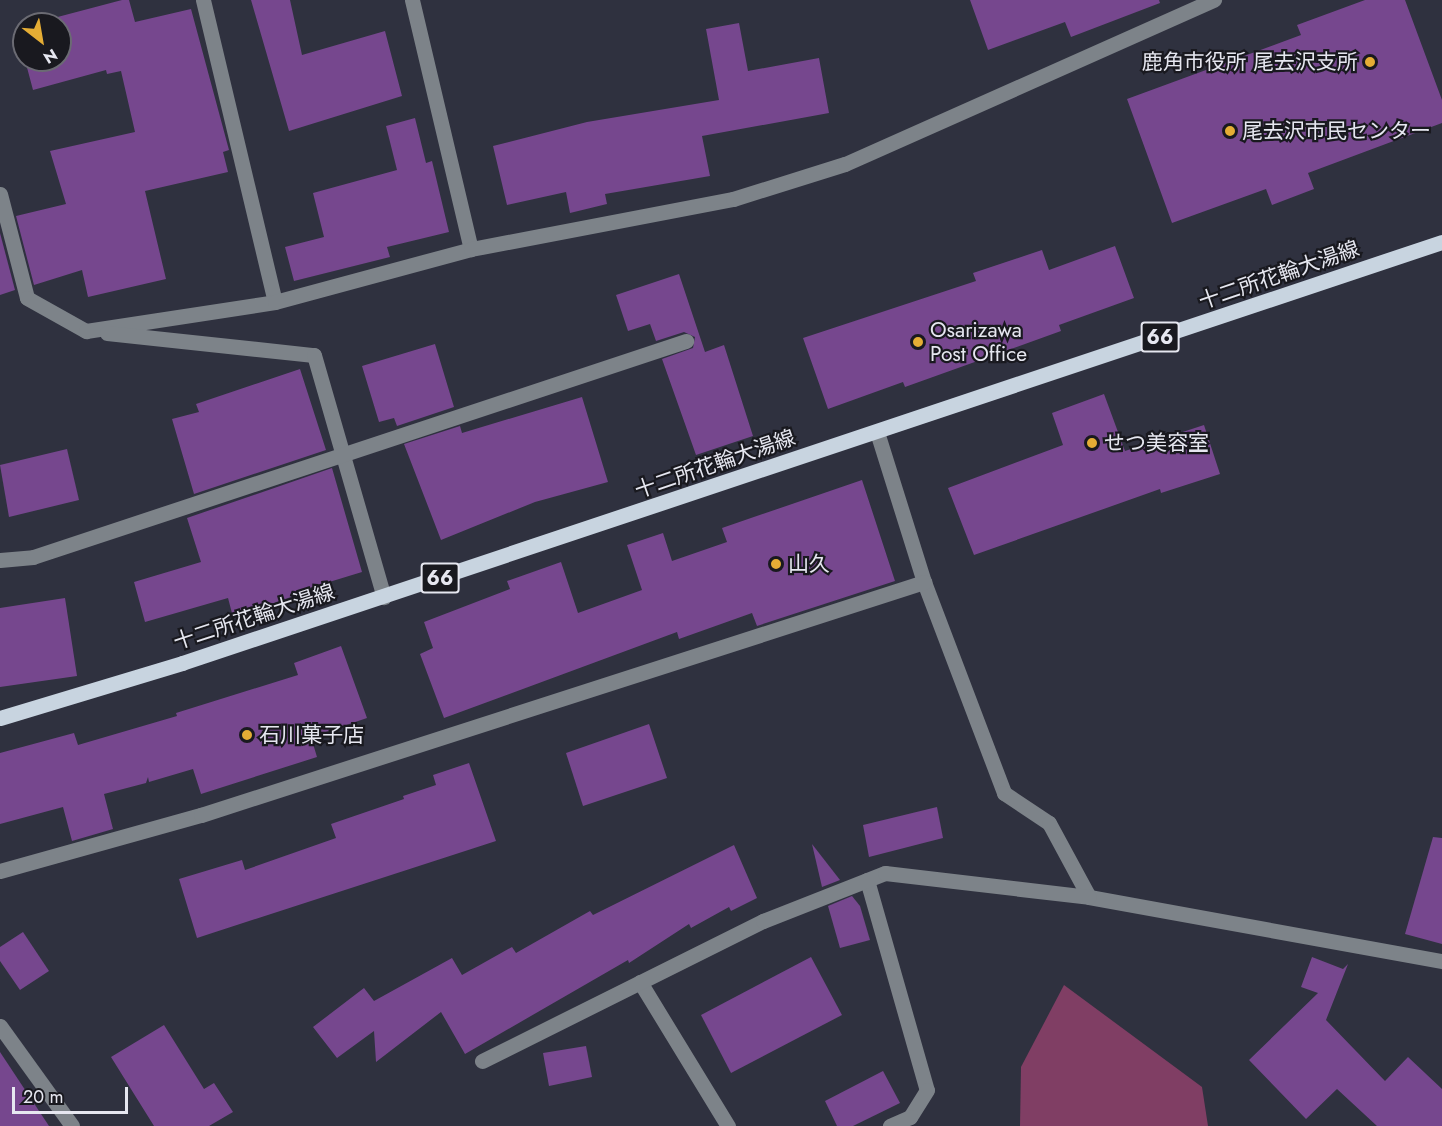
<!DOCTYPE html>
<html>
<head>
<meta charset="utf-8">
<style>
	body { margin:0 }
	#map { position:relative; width:1442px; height:1126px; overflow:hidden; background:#2f313f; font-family:Jost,"Noto Sans JP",sans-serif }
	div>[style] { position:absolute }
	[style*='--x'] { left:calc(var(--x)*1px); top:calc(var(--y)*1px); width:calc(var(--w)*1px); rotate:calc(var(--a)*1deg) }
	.green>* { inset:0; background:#803e64 }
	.building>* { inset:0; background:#76478e }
	.minor>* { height:15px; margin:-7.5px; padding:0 7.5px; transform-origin:7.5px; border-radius:7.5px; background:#7d8389 }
	.major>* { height:15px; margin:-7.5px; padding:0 7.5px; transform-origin:7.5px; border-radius:7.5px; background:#c8d4e0 }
	.dots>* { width:16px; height:16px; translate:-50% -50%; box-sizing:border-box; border:3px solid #19191f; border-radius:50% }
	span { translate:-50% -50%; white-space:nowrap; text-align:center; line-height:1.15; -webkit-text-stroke:4.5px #19191f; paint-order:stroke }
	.shield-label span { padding:2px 4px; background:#19191f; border:2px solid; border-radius:4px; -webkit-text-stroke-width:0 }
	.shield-label { font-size:20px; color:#e6e7f0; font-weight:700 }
	.poi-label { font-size:21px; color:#e6e7f0 }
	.right { translate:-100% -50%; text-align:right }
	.left { translate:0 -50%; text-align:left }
	.street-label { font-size:21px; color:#e6e7f0 }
	.north { position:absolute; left:12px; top:12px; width:60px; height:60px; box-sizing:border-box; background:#19191f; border:2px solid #6b6b73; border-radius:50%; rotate:149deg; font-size:16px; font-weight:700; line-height:24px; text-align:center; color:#e6e7f0 }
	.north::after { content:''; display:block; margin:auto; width:21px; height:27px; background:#e5ad35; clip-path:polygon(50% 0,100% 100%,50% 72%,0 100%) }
	.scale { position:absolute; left:12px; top:1087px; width:116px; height:27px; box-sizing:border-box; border:3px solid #e6e7f0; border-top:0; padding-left:8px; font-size:18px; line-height:21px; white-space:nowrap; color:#e6e7f0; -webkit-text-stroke:4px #19191f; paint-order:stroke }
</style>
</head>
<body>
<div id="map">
	<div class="green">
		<i style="clip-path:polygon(1064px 985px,1202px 1087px,1208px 1126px,1020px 1126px,1021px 1067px)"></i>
	</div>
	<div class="building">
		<i style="clip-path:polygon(122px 0,129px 0,135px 22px,191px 9px,229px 150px,223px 152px,228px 172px,145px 191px,166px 279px,88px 297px,82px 270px,34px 285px,16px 216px,66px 204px,50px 151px,135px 132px,121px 71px,107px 74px,106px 70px,33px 90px,25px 60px,60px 60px,60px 24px,31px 24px)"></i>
		<i style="clip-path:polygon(251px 0,290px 0,302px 55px,385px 31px,402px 96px,289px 131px)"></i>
		<i style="clip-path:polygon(970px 0,1159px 0,1160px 3px,1071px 37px,1065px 22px,988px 50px)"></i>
		<i style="clip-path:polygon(1365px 0,1405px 0,1442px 100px,1442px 123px,1308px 173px,1314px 189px,1272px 205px,1266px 189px,1172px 223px,1127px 99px,1301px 35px,1297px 25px)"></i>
		<i style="clip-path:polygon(739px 23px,748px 71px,819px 58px,829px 113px,702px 136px,710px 176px,605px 194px,607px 204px,570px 213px,566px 192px,507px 205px,493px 146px,587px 122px,719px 100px,706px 29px)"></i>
		<i style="clip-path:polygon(415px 118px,426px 163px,432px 161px,449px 232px,387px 247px,390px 257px,294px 281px,285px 247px,324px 237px,313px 193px,397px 170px,386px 126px)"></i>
		<i style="clip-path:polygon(0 233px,15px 290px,0 295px)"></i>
		<i style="clip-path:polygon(1115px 246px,1134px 298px,1059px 325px,1061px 331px,905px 387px,903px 382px,828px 409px,803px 338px,976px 281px,973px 273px,1042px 250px,1049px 270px)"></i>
		<i style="clip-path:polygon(679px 274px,705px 352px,724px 345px,753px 436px,696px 455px,662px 359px,693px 348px,695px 337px,684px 332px,656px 341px,650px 324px,628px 331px,616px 295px)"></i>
		<i style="clip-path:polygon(435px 344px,454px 407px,397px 426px,394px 418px,379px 422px,362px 366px)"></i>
		<i style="clip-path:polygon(300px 369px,326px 450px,194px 494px,172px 419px,199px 412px,196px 404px)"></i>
		<i style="clip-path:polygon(1104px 394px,1125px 451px,1204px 425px,1220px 474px,1161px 493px,1160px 489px,974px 555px,948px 488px,1063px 445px,1052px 413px)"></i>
		<i style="clip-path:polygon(582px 397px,608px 482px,535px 502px,441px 540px,404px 444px,460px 426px,462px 433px)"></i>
		<i style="clip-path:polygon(67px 449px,79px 500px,9px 517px,0 465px)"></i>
		<i style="clip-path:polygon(332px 468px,362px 572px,290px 594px,291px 597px,233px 617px,228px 598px,145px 622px,134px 582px,201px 562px,187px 518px)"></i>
		<i style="clip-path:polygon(862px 480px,895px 581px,757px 626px,752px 613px,679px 639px,677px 632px,444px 718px,420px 654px,433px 648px,424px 622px,510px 589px,507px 581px,561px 562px,578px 613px,642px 590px,627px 545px,663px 533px,672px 561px,727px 542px,722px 528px)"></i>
		<i style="clip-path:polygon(65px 598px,77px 676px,0 687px,0 608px)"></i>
		<i style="clip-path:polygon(341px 646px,367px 718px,311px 737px,317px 757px,201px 794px,193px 769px,149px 782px,148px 777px,146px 783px,104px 794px,113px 829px,72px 841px,63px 807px,0 824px,0 753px,74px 733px,78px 745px,177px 716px,176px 713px,298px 675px,294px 663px)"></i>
		<i style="clip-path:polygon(649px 724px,667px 778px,583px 806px,566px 753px)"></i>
		<i style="clip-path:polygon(469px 763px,496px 841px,197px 938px,179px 879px,242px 860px,245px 870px,336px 838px,331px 824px,404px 799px,403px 796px,436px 785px,433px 775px)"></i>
		<i style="clip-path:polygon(937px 807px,943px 838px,869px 857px,863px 825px)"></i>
		<i style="clip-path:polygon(1433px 837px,1442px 838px,1442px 944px,1405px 934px)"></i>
		<i style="clip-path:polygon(812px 844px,840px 880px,822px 887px)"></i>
		<i style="clip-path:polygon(734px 845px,757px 898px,731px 911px,729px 907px,691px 928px,689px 924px,629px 963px,628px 960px,465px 1054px,441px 1012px,376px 1062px,374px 1031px,337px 1058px,313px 1027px,364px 988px,374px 1001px,452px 958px,462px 975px,512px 947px,516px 953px,590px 911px,593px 915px)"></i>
		<i style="clip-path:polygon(852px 896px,860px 906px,870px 940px,840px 948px,828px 906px)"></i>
		<i style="clip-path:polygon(23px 932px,49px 971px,20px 990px,0 961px,0 947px)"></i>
		<i style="clip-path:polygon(811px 957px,842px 1015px,731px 1073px,701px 1015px)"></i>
		<i style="clip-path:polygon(1312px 957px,1343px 969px,1348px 964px,1326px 1020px,1385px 1081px,1408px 1057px,1442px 1089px,1442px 1126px,1377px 1126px,1337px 1089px,1306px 1119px,1249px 1060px,1318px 993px,1301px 987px)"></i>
		<i style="clip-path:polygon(164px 1025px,204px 1089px,214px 1083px,233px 1112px,209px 1126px,154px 1126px,111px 1057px)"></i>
		<i style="clip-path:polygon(586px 1046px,592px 1077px,549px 1086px,543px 1053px)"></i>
		<i style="clip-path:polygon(0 1052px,49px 1126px,0 1126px)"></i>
		<i style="clip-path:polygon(883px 1071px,900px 1103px,853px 1126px,837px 1126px,825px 1101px)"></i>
	</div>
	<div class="minor">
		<i style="--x:203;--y:0;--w:310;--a:76.6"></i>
		<i style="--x:412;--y:0;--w:256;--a:76.7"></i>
		<i style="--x:0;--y:194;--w:107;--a:75.4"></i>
		<i style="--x:27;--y:298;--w:68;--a:29.2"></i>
		<i style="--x:86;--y:331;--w:191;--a:-8.7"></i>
		<i style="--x:275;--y:302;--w:203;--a:-15.1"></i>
		<i style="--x:471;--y:249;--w:267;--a:-10.8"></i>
		<i style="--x:733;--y:199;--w:117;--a:-17.4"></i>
		<i style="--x:845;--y:164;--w:404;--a:-24"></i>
		<i style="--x:107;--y:333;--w:208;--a:6.1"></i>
		<i style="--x:314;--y:355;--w:252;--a:73.9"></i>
		<i style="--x:877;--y:432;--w:157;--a:72.6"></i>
		<i style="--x:924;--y:582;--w:226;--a:69.2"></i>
		<i style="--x:1004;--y:793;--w:54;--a:33.7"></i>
		<i style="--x:1049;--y:823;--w:84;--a:61.6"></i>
		<i style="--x:1089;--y:897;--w:359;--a:10.3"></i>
		<i style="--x:0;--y:560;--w:33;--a:-5"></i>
		<i style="--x:33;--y:557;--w:688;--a:-18.3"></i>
		<i style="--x:0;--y:871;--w:209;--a:-15.6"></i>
		<i style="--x:201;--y:815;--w:760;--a:-17.86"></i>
		<i style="--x:867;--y:880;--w:218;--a:74.1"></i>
		<i style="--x:927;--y:1090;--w:32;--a:122"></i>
		<i style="--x:910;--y:1117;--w:22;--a:156"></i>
		<i style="--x:640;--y:982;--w:169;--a:58.6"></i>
		<i style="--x:0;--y:1026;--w:123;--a:54.2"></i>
		<i style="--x:482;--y:1061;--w:314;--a:-26.5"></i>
		<i style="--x:763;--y:921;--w:131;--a:-21.5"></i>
		<i style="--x:885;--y:873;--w:205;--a:6.7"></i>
	</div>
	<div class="major">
		<i style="--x:0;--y:718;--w:190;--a:-16.8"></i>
		<i style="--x:182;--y:663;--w:1328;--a:-18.48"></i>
	</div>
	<div class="dots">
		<i style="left:1370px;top:62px;background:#e5ad35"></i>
		<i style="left:1230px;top:131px;background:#e5ad35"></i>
		<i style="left:918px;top:342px;background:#e5ad35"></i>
		<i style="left:1092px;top:443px;background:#e5ad35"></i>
		<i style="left:776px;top:564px;background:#e5ad35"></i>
		<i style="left:247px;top:735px;background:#e5ad35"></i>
	</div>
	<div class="shield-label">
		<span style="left:1160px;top:337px">66</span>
		<span style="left:440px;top:578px">66</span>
	</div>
	<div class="poi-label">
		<span class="right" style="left:1358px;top:62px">鹿角市役所 尾去沢支所</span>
		<span class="left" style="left:1242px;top:131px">尾去沢市民センター</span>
		<span class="left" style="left:930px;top:342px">Osarizawa<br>Post Office</span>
		<span class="left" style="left:1104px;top:443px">せつ美容室</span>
		<span class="left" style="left:788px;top:564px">山久</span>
		<span class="left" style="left:259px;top:735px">石川菓子店</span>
	</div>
	<div class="street-label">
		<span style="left:1279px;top:275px;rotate:-19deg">十二所花輪大湯線</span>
		<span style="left:715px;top:464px;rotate:-19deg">十二所花輪大湯線</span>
		<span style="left:254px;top:617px;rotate:-18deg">十二所花輪大湯線</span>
	</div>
	<div class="north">N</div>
	<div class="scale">20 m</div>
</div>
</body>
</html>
